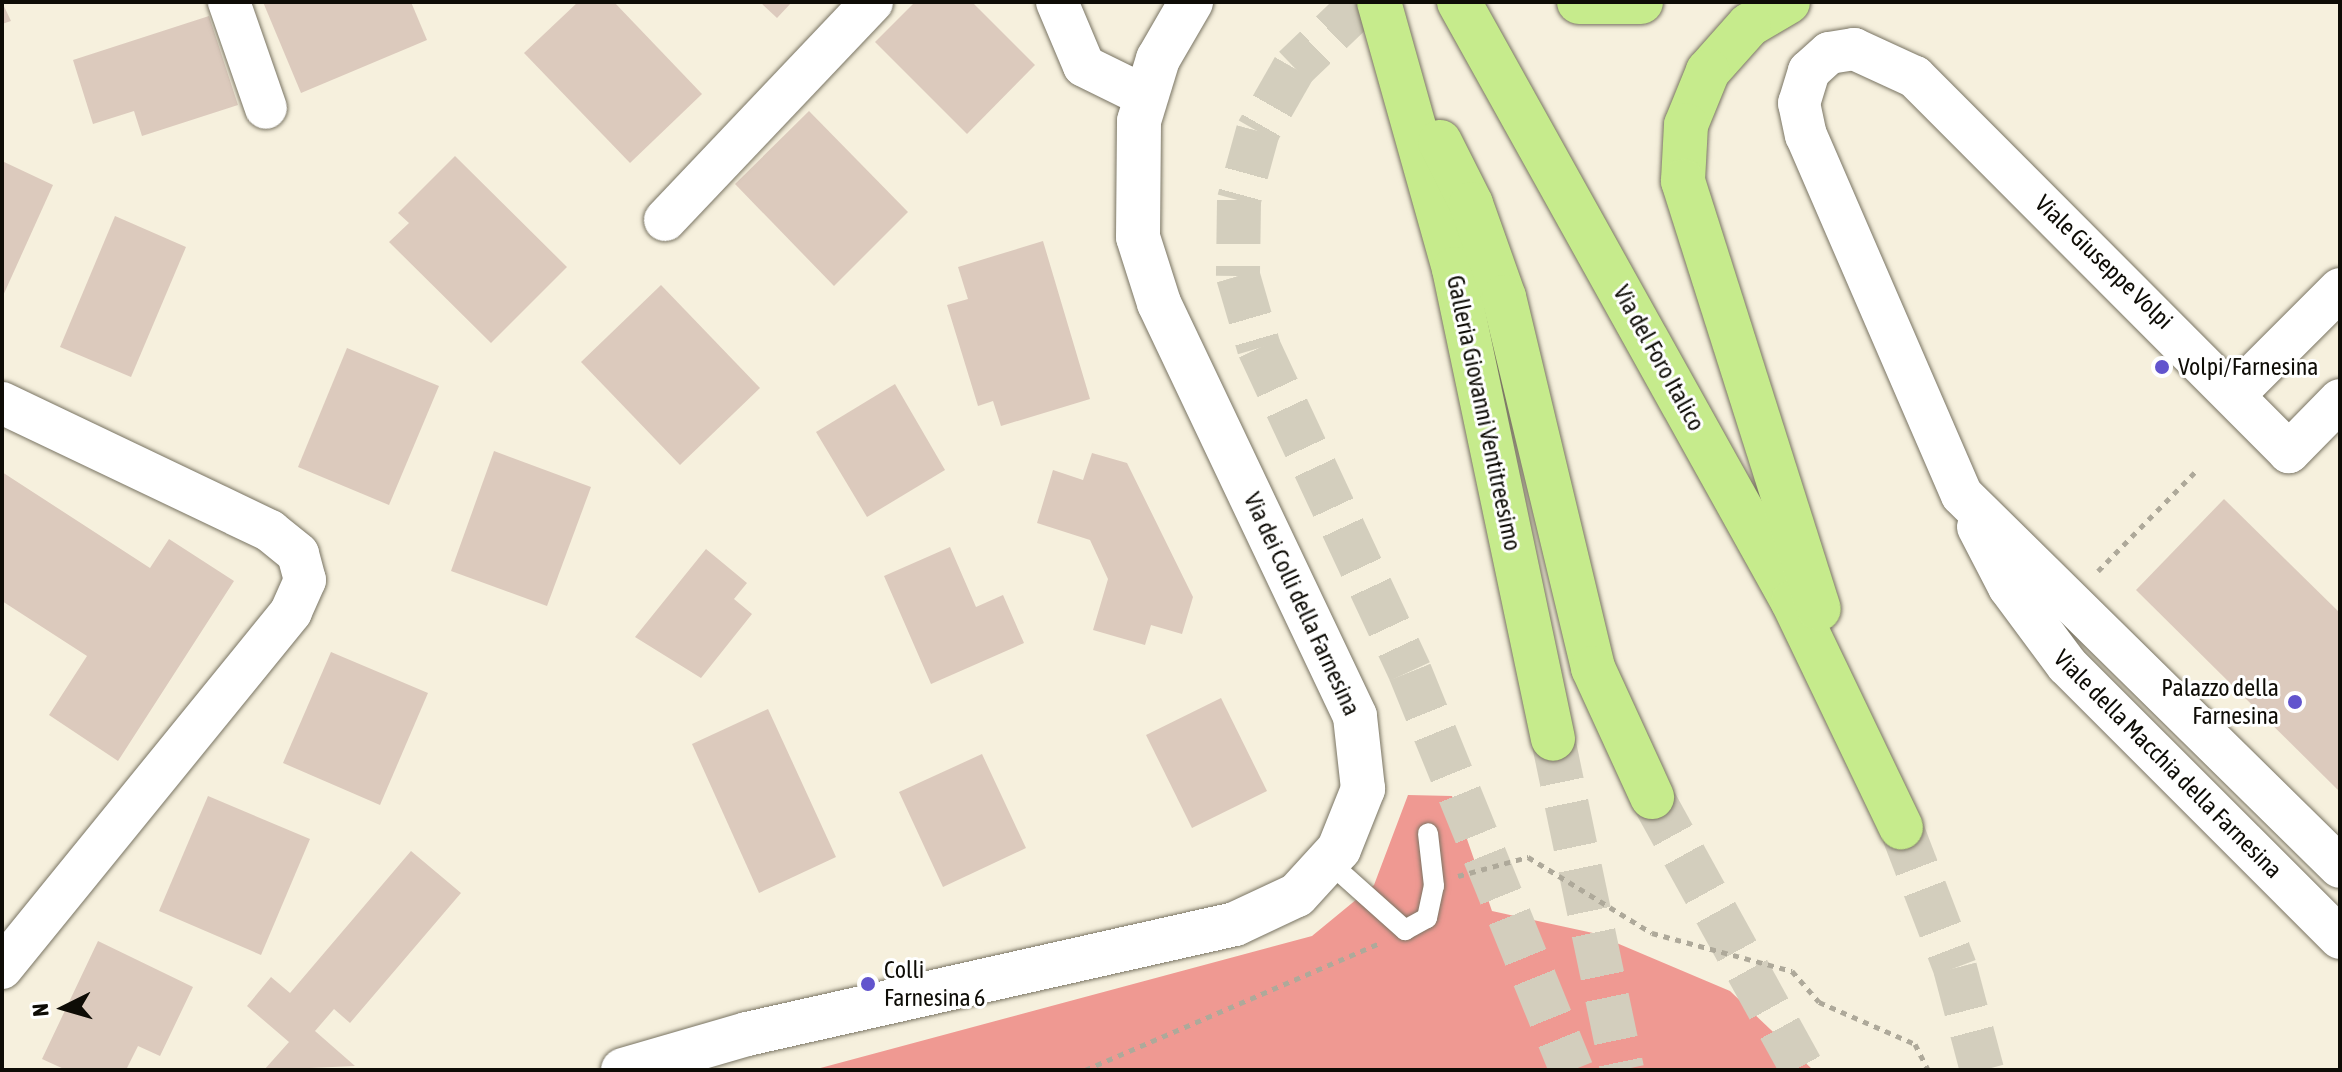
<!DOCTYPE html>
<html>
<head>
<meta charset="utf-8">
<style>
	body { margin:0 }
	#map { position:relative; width:2342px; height:1072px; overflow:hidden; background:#f6f0dd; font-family:"Asap Condensed",sans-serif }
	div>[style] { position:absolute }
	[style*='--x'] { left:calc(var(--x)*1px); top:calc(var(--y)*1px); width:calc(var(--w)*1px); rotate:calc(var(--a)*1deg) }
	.forest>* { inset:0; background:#ef9992 }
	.building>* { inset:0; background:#dccabd }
	.trunk-tunnel>* { height:44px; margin-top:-22px; transform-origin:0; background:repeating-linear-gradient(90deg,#d3cebd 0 44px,transparent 0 66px) }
	.path>* { height:5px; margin-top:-2.5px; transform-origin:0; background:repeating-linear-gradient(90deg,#aea99a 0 6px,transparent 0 12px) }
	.roads { filter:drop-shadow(0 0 2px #797463) drop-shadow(0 0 2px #797463) }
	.service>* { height:20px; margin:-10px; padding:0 10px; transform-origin:10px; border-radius:10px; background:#fff }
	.minor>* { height:42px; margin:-21px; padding:0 21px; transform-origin:21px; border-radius:21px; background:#fff }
	.tertiary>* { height:44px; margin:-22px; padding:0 22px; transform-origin:22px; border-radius:22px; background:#fff }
	.trunk>* { height:44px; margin:-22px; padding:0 22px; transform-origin:22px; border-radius:22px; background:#c6eb8c }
	.dots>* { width:22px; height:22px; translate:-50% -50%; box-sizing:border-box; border:4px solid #fff; border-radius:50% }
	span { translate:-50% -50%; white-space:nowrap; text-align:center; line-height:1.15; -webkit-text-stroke:6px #fff; paint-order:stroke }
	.street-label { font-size:24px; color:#0e0c06 }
	.poi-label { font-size:24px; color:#0e0c06 }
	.left { translate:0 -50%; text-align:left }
	.right { translate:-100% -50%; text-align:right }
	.frame { position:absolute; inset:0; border:4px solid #0e0c06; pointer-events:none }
	.north { position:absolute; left:24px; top:968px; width:80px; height:80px; -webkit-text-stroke:6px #fff; paint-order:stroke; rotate:265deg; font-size:22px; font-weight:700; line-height:32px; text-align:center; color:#0e0c06 }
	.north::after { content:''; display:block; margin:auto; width:28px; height:36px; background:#0e0c06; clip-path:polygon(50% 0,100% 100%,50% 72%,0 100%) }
</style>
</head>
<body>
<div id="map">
	<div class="forest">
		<i style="clip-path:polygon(1408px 795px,1452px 796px,1492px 911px,1593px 933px,1730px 991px,1813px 1070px,813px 1070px,1312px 936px,1374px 885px)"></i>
	</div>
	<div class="building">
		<i style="clip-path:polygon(2px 2px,11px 21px,2px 24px)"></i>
		<i style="clip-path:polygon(263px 2px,411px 2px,427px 40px,301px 93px)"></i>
		<i style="clip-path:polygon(578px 2px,614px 2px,702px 94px,630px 163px,524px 53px)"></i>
		<i style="clip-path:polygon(760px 2px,792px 2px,777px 18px)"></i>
		<i style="clip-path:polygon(915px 2px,972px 2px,1035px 65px,967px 134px,875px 42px)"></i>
		<i style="clip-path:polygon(209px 16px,238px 105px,142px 136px,134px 111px,93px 124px,73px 60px)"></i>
		<i style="clip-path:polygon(809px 111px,908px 212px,834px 286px,735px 184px)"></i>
		<i style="clip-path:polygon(455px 156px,567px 267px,491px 343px,389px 242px,409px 223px,398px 213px)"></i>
		<i style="clip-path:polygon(2px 161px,53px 185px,2px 298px)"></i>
		<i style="clip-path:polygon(115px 216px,186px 247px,131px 377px,60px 347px)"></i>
		<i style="clip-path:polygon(1043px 241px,1090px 399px,1001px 426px,993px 401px,978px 406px,947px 305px,968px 299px,958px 267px)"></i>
		<i style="clip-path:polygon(661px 285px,760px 388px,680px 465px,581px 362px)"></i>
		<i style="clip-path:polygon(347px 348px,439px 386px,389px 505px,298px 467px)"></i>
		<i style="clip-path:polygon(895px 384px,945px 470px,867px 517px,816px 432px)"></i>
		<i style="clip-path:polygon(494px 451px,591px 487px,547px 606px,451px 571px)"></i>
		<i style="clip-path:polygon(1092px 453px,1127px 463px,1193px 597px,1182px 634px,1151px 625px,1145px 645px,1093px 630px,1108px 579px,1090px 540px,1037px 523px,1053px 470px,1083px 480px)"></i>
		<i style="clip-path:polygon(2px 472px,150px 568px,169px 539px,234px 581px,118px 761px,49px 715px,87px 656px,2px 601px)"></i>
		<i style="clip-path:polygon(2224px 499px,2340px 613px,2340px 792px,2136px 590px)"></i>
		<i style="clip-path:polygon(950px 547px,976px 607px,1003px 595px,1024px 643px,931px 684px,884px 576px)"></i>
		<i style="clip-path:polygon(706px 549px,747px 583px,734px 599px,752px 614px,701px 678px,635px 637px)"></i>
		<i style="clip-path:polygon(331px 652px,428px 693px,380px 805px,283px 763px)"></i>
		<i style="clip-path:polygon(1221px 698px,1267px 791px,1192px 828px,1146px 735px)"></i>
		<i style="clip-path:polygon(768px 709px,836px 857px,759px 893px,692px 744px)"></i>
		<i style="clip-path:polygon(982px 754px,1026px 848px,943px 887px,899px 792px)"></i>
		<i style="clip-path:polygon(208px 796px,310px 839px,261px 955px,159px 911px)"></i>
		<i style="clip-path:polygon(411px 851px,461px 893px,350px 1023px,334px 1009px,315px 1031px,355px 1066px,264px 1070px,289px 1042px,247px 1006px,271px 977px,290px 993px)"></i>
		<i style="clip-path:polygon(98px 941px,193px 987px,160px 1056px,138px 1046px,126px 1070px,66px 1070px,42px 1059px)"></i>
	</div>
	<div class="trunk-tunnel">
		<i style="--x:1363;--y:2;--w:95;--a:136.3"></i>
		<i style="--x:1294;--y:68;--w:73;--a:119.7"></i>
		<i style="--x:1258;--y:131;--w:72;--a:105.4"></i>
		<i style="--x:1239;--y:200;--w:76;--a:90.8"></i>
		<i style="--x:1238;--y:276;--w:75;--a:73.7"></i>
		<i style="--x:1259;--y:348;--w:357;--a:65"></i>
		<i style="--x:1410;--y:672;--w:430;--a:67.9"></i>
		<i style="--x:1553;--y:739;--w:338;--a:78.2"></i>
		<i style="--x:1652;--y:797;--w:312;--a:61.1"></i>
		<i style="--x:1901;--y:827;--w:151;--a:69"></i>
		<i style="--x:1955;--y:968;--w:106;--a:75.2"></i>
	</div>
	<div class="path">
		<i style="--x:2098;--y:571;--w:139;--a:-45.6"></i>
		<i style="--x:1458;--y:876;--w:73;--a:-15.2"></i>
		<i style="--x:1528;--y:857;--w:145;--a:31.5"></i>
		<i style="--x:1652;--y:933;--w:145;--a:15.2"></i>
		<i style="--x:1792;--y:971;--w:41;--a:48.9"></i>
		<i style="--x:1819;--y:1002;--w:105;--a:23.6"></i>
		<i style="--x:1915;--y:1044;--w:29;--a:63"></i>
		<i style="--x:1085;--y:1070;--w:321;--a:-23.3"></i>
	</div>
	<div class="roads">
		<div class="service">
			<i style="--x:1330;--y:863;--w:101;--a:41.8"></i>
			<i style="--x:1405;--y:930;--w:25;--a:-29"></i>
			<i style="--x:1427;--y:918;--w:33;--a:-78"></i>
			<i style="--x:1434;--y:886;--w:53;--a:-96.5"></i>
		</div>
		<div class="minor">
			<i style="--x:229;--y:2;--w:112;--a:70.8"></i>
			<i style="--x:1057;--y:2;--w:69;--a:67.1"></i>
			<i style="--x:1084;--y:66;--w:68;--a:26.2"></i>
			<i style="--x:665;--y:220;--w:301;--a:-46.5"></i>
			<i style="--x:2236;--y:393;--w:147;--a:-45"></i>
			<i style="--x:2340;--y:400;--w:73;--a:134.4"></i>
			<i style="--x:2289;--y:452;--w:530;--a:-134.92"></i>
			<i style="--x:1915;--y:77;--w:67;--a:-155.3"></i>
			<i style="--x:1854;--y:49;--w:25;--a:171"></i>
			<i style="--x:1829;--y:53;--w:27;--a:138"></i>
			<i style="--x:1809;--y:71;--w:34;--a:107"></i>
			<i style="--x:1799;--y:103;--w:33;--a:78"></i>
			<i style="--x:1806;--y:135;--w:392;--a:66.6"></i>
			<i style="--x:1962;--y:495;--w:530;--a:44.54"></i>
			<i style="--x:2;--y:403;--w:297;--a:25.5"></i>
			<i style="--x:270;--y:531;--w:36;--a:39"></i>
			<i style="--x:298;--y:554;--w:27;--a:75"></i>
			<i style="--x:305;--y:580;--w:35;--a:114"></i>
			<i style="--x:291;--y:612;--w:459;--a:129.1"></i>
			<i style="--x:1978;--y:527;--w:68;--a:62.7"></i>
			<i style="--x:2009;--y:587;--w:97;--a:53.4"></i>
			<i style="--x:2067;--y:665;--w:386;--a:45"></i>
		</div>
		<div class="tertiary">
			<i style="--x:623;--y:1070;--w:129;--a:-16.2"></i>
			<i style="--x:747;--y:1034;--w:500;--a:-12.7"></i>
			<i style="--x:1235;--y:924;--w:68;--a:-25.1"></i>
			<i style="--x:1297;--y:895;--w:62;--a:-47.6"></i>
			<i style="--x:1339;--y:849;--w:65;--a:-68.2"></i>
			<i style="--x:1363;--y:789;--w:73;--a:-96.3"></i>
			<i style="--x:1355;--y:716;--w:457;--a:-115.4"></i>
			<i style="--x:1159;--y:303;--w:69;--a:-107.7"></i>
			<i style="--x:1138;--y:237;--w:116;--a:-89.5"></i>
			<i style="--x:1139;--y:121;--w:65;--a:-73"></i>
			<i style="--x:1158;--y:59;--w:66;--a:-59.9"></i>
		</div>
		<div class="trunk">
			<i style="--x:1379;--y:2;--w:277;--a:74.3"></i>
			<i style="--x:1454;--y:269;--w:480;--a:78.1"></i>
			<i style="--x:1459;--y:2;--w:687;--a:60.9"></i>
			<i style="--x:1793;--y:602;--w:250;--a:64.4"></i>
			<i style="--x:1579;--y:2;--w:62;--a:0"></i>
			<i style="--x:1788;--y:2;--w:45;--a:149.5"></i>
			<i style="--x:1749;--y:25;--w:62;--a:131.7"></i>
			<i style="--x:1708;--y:71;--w:58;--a:112.2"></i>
			<i style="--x:1686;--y:125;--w:56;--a:93.1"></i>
			<i style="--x:1683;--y:181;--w:449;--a:72.4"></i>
			<i style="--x:1440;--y:142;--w:69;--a:63.4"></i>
			<i style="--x:1471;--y:204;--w:99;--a:70.5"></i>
			<i style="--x:1504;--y:297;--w:382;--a:76.5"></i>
			<i style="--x:1593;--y:668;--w:142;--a:65.4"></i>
		</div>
	</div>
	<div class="dots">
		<i style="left:2162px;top:367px;background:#6254cd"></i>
		<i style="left:2295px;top:702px;background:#6254cd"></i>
		<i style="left:868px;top:984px;background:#6254cd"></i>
	</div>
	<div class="street-label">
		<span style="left:2104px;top:262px;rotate:44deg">Viale Giuseppe Volpi</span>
		<span style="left:1659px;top:358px;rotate:61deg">Via del Foro Italico</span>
		<span style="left:1484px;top:413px;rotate:78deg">Galleria Giovanni Ventitreesimo</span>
		<span style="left:1302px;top:604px;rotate:65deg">Via dei Colli della Farnesina</span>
		<span style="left:2168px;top:764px;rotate:45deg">Viale della Macchia della Farnesina</span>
	</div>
	<div class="poi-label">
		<span class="left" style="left:2178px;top:367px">Volpi/Farnesina</span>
		<span class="right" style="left:2279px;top:702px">Palazzo della<br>Farnesina</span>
		<span class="left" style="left:884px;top:984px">Colli<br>Farnesina 6</span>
	</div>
	<div class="frame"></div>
	<div class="north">N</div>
</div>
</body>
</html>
